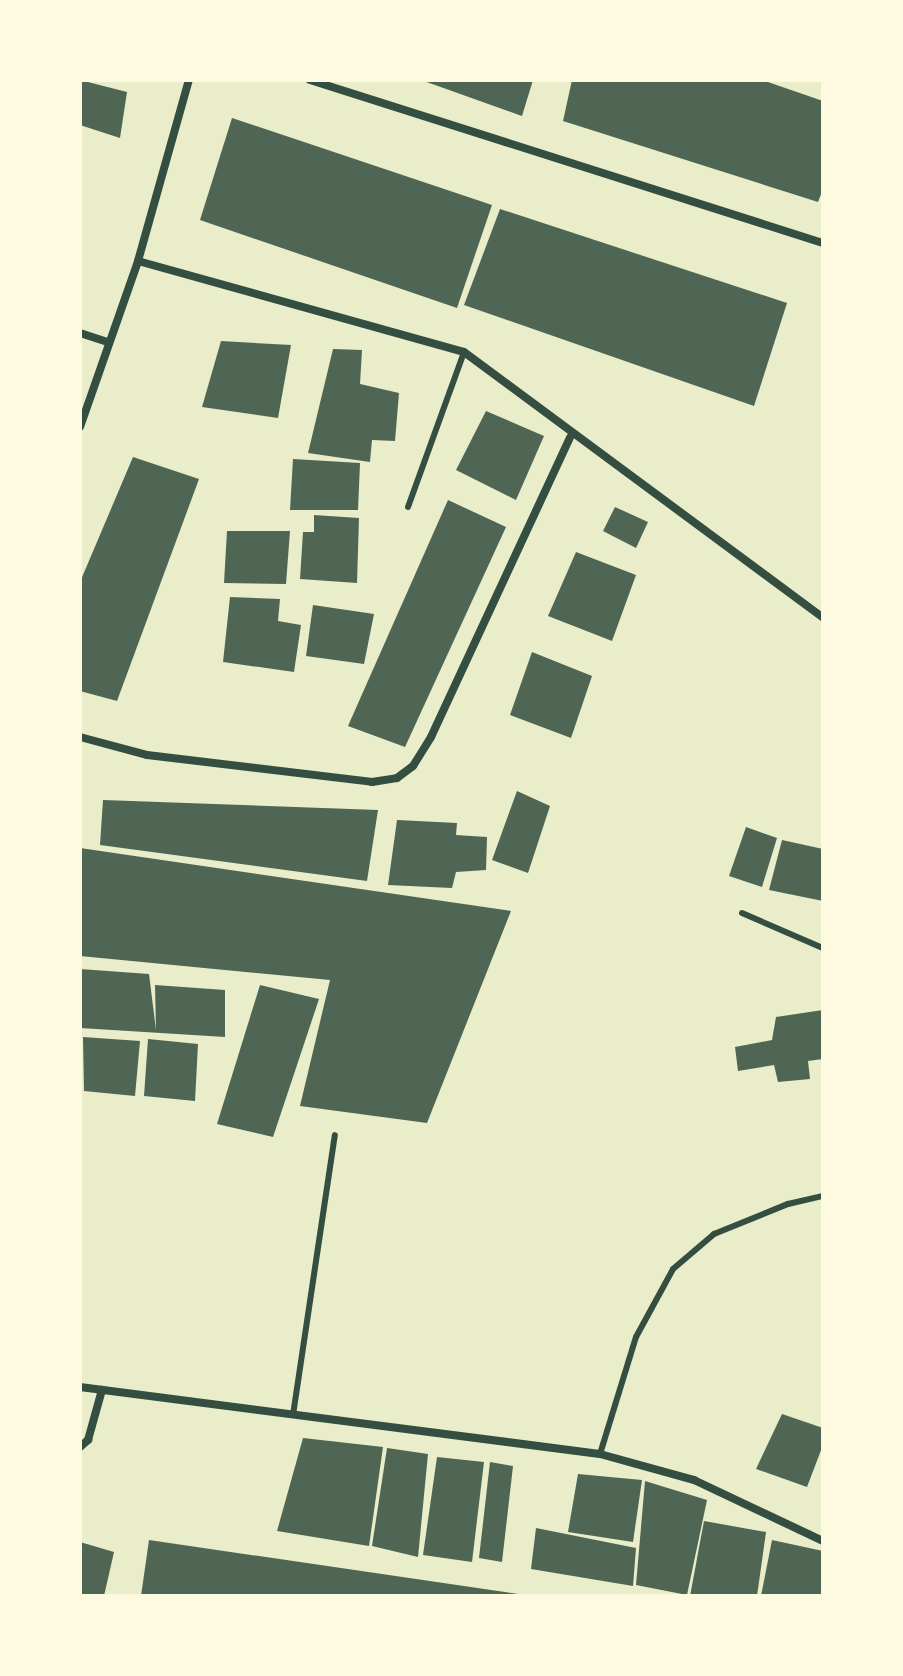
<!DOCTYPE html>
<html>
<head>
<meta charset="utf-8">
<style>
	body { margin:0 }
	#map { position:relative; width:903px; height:1676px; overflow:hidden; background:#e9edc9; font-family:"Fira Sans",sans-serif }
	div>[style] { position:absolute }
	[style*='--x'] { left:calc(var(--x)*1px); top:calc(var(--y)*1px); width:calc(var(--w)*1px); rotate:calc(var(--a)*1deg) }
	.building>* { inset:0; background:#4f6655 }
	.service>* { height:6px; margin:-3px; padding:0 3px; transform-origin:3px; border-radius:3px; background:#344e41 }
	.minor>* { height:8px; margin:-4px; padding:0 4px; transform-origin:4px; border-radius:4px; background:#344e41 }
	span { translate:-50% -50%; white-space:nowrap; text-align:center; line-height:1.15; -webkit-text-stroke:7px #fefae0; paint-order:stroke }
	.frame { position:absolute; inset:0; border:82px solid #fefae0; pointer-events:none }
</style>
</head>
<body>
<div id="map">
	<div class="building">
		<i style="clip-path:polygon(80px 80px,127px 92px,120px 138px,80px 125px)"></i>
		<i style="clip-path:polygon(421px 80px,533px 80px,522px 116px)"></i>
		<i style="clip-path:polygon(572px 80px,762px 80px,823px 101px,823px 189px,818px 202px,563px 121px)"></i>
		<i style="clip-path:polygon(232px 118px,492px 205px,457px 308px,200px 220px)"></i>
		<i style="clip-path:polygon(500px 209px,787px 303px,754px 406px,464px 305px)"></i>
		<i style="clip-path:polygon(221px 341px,291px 345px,278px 418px,202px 407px)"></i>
		<i style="clip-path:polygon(333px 349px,362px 350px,360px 384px,399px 393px,395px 441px,372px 440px,370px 462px,308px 453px)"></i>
		<i style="clip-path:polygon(486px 411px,544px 436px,516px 500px,456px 470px)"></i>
		<i style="clip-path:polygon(133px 457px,199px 479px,117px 701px,80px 691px,80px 582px)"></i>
		<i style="clip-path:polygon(293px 459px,360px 463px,358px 510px,290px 510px)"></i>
		<i style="clip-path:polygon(448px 500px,506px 527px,405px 747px,348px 726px)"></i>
		<i style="clip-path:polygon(615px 507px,648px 522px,636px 548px,603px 531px)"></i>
		<i style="clip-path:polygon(314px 515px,359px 518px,357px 583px,300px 579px,303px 532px,314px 532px)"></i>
		<i style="clip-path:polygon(227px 531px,290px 531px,286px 584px,224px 583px)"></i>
		<i style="clip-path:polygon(576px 552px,636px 575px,612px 641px,548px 616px)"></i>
		<i style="clip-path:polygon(230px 597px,280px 599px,278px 621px,301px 625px,294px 672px,223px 662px)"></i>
		<i style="clip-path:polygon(313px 605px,374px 614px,364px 664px,306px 656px)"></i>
		<i style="clip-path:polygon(532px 652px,592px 676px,571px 738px,510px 715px)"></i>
		<i style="clip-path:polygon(517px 791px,550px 806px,528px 873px,492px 860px)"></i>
		<i style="clip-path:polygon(103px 800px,378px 810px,367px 881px,100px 845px)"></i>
		<i style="clip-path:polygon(397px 820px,457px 823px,456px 835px,487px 837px,486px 870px,456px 872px,452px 888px,388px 885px)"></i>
		<i style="clip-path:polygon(746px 827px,777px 838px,762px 887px,729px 876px)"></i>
		<i style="clip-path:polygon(782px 840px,823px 849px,823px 901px,769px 890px)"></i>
		<i style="clip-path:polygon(80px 848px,511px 911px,427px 1123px,300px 1106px,330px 980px,80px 956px)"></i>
		<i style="clip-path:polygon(80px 969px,149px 974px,156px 1030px,155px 985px,225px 990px,225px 1037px,80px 1028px)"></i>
		<i style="clip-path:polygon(260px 985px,319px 999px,273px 1137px,217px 1124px)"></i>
		<i style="clip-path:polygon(823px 1010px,823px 1059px,808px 1061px,810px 1079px,778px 1082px,774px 1065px,738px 1071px,735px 1047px,772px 1040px,776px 1017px)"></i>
		<i style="clip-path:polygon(83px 1037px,140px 1041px,135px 1096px,84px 1091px)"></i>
		<i style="clip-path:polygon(148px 1039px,198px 1044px,195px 1101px,144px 1096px)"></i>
		<i style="clip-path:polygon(782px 1414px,823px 1428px,823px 1445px,807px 1487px,756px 1469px)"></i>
		<i style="clip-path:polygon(303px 1438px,383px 1447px,369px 1546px,277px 1531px)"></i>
		<i style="clip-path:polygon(387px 1448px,428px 1454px,418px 1557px,372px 1546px)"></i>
		<i style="clip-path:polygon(437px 1457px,484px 1462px,472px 1562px,423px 1555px)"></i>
		<i style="clip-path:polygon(490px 1462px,513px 1466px,502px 1562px,479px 1558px)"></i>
		<i style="clip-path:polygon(578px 1474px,642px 1480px,633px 1542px,568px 1532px)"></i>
		<i style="clip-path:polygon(645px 1481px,707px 1500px,687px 1595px,636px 1585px)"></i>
		<i style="clip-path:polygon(704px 1521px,766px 1532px,757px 1596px,690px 1596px)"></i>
		<i style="clip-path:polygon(536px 1528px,636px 1548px,633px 1586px,531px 1569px)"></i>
		<i style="clip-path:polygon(149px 1540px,518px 1594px,518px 1596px,141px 1596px)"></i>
		<i style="clip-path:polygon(772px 1540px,823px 1551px,823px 1596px,761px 1596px)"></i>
		<i style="clip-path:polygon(80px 1542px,114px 1552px,104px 1596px,80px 1596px)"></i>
	</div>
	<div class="service">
		<i style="--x:408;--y:507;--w:165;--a:-70.1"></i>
		<i style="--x:742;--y:913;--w:88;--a:23.4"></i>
		<i style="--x:293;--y:1415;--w:283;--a:-81.5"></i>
		<i style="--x:600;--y:1454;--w:122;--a:-72.9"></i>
		<i style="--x:636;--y:1337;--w:77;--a:-61.4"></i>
		<i style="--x:673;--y:1269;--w:54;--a:-40.5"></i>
		<i style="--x:714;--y:1234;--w:80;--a:-22.1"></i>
		<i style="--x:788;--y:1204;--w:36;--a:-13"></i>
	</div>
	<div class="minor">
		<i style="--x:310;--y:80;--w:538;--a:17.63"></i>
		<i style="--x:138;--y:261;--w:338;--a:15.6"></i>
		<i style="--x:464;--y:352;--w:447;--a:36.5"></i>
		<i style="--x:80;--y:333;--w:29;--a:18"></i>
		<i style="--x:80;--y:427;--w:176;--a:-70.7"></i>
		<i style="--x:138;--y:261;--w:188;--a:-74.3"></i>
		<i style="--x:80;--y:737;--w:69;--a:15"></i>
		<i style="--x:147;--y:755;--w:227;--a:6.8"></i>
		<i style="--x:372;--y:782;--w:25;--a:-9"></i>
		<i style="--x:397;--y:778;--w:20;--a:-37"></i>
		<i style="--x:413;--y:766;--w:34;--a:-58"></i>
		<i style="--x:431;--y:737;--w:330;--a:-65.1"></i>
		<i style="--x:80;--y:1387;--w:524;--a:7.34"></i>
		<i style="--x:600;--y:1454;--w:98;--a:15.5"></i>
		<i style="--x:694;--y:1480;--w:143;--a:25.3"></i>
		<i style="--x:80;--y:1447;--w:11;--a:-41"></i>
		<i style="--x:88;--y:1440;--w:52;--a:-74.4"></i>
	</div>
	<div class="frame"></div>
</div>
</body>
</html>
